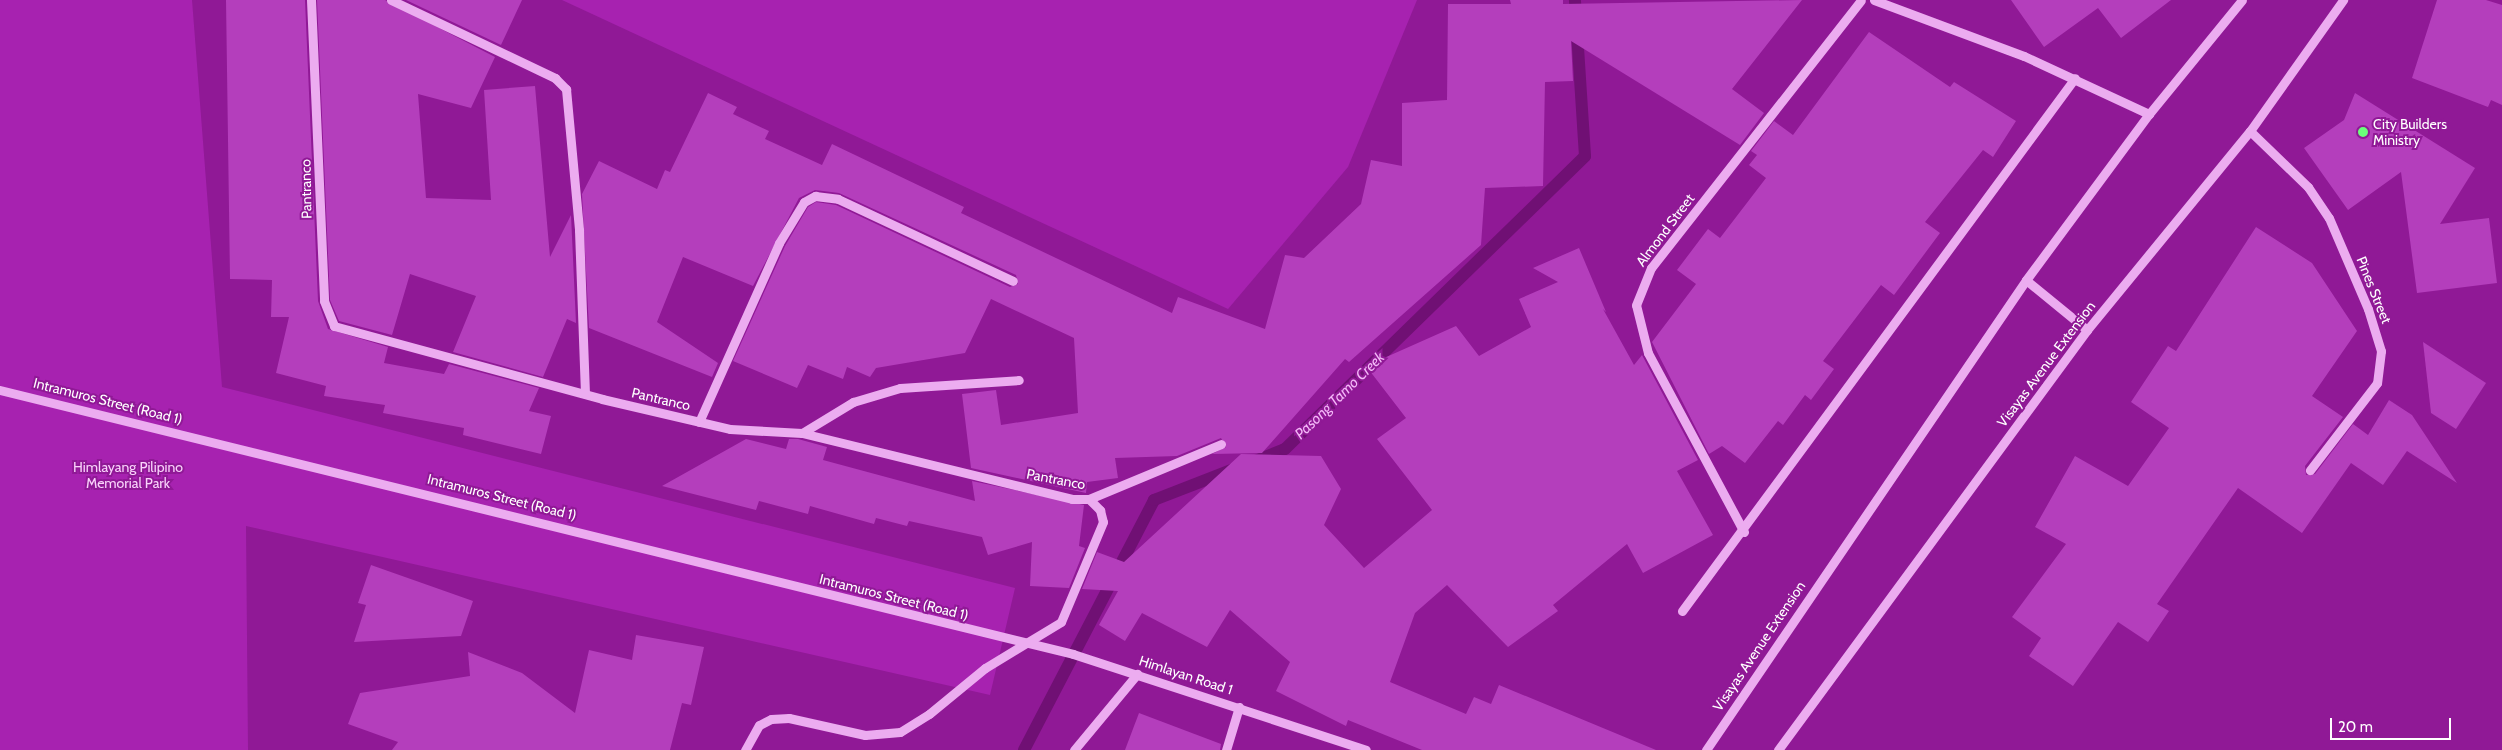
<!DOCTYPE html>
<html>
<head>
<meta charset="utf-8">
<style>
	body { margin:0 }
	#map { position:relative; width:2502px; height:750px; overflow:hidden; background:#901996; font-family:Cabin,sans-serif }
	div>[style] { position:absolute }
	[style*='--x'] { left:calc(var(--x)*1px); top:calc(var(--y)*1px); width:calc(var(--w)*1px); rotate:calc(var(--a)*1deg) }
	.green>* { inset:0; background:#a722b0 }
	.stream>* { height:12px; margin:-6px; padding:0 6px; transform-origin:6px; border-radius:6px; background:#701074 }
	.building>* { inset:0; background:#b43ebc }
	.minor>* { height:9px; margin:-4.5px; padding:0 4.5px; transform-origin:4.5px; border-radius:4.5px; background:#ecacf0 }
	.dots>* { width:14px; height:14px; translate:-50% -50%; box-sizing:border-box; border:2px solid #901996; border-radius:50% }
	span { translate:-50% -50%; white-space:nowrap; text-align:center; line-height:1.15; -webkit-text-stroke:4px #901996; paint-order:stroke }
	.poi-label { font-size:14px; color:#fff }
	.left { translate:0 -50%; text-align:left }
	.street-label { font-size:14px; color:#fff }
	.park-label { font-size:14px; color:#f9d3fb }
	.water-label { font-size:15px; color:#f3b8f7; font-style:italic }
	.scale { position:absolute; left:2330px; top:718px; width:121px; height:22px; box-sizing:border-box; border:2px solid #fff; border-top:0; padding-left:6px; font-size:15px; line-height:18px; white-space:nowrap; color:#fff; -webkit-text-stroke:4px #901996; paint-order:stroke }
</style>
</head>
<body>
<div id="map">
	<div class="green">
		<i style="clip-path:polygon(0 0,192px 0,222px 387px,1015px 588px,990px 695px,246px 526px,248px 750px,0 750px)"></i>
		<i style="clip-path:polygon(562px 0,1417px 0,1348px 167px,1228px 309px)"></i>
	</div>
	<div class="stream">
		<i style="--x:1255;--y:461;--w:32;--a:-22"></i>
		<i style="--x:1285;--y:449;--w:419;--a:-44.3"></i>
		<i style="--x:1585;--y:156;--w:156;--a:-93.7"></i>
		<i style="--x:1024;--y:750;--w:282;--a:-62.5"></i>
		<i style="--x:1154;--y:500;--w:86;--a:-21.2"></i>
	</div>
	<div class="building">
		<i style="clip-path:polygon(226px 0,305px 0,318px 301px,328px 329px,388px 347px,384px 363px,444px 374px,449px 364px,539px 388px,529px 411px,551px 416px,541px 454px,463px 435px,464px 428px,383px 413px,385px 405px,324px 396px,326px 386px,276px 373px,289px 317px,271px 317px,272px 280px,230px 279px)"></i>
		<i style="clip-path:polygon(317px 0,385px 0,495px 57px,471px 108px,418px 94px,426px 198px,491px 200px,484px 90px,535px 86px,550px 257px,571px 215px,576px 323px,567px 319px,543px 377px,453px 352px,476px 296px,410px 274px,392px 335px,339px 321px,330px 300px)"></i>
		<i style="clip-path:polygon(406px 0,522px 0,501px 45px)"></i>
		<i style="clip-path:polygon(1510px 0,1563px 0,1563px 4px,1802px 0,1732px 89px,1764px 113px,1740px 145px,1571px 41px,1573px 81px,1545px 82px,1543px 186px,1485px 188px,1481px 245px,1349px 362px,1345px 359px,1262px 453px,1212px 454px,1226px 447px,1221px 438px,1177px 456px,1115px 458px,1118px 478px,1087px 482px,1086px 493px,971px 468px,962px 394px,996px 390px,1001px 425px,1078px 413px,1074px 338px,991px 299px,965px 353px,876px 368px,870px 377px,847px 367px,843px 379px,808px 365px,797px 388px,733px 361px,785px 246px,808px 207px,816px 202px,836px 205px,1010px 287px,1018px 284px,1016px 275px,839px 193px,815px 190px,799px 198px,753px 286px,683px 257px,657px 322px,718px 363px,712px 377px,589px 328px,582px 194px,599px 161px,657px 189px,665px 170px,670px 172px,708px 93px,737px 107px,733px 114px,769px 131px,765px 139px,822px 165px,832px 144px,964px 207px,961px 213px,1172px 313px,1178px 297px,1265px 329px,1285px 255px,1304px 258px,1361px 204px,1371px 160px,1402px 166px,1402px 103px,1447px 100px,1448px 4px,1511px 4px)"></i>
		<i style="clip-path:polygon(2011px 0,2171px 0,2121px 38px,2098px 8px,2044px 47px)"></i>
		<i style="clip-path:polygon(2437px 0,2486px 0,2502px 5px,2502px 105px,2491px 100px,2488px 107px,2412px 78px)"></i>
		<i style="clip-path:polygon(1869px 32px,1950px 87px,1954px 82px,2016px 121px,1993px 157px,1983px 150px,1925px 222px,1940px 233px,1894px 295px,1881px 285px,1823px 361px,1834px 369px,1811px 400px,1805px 395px,1783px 425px,1778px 421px,1745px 463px,1722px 446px,1709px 454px,1652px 342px,1696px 284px,1677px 270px,1708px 229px,1720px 238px,1766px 178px,1749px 165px,1757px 155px,1751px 151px,1774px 121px,1793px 135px)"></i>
		<i style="clip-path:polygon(2355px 93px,2475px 168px,2440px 224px,2489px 218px,2497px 283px,2417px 293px,2401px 172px,2348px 210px,2304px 148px,2344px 120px)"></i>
		<i style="clip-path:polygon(2256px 227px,2312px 263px,2357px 331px,2312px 396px,2343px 417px,2305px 466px,2306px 475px,2315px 474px,2353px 424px,2368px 435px,2389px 400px,2412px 415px,2457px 483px,2407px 451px,2383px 485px,2351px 463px,2302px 533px,2238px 488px,2157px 604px,2169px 611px,2148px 642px,2118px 622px,2073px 686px,2029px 656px,2041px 638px,2012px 617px,2066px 544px,2035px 527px,2075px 456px,2128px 486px,2169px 428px,2131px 402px,2168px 346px,2176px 351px)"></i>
		<i style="clip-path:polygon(1579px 248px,1606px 312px,1603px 309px,1634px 365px,1642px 355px,1698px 460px,1677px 471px,1713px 535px,1643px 573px,1627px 544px,1553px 605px,1558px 611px,1508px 647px,1447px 585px,1415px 613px,1390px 682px,1466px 714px,1474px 697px,1491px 704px,1499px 685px,1656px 750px,1422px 750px,1348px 720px,1346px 726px,1276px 691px,1290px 662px,1230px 610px,1207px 647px,1142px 613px,1125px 641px,1099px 625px,1118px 591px,1082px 589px,1097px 552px,1124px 562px,1241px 454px,1321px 456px,1341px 489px,1324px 525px,1364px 568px,1432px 510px,1377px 439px,1406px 418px,1366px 366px,1456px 326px,1479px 356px,1531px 327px,1519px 299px,1558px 282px,1533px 268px)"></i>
		<i style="clip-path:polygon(2423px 342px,2486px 383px,2456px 429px,2431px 413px)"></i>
		<i style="clip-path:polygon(746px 439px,786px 449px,789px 439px,798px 439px,827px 447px,823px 460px,975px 501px,972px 481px,1084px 505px,1079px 546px,1085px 548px,1069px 588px,1030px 586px,1032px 542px,988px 555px,982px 537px,909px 521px,907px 526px,876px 518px,874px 524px,810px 506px,808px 514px,759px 501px,756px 510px,662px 486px)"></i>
		<i style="clip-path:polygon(371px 565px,473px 601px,461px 636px,354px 642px,366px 605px,358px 603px)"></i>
		<i style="clip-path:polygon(636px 635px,704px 647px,691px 705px,682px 703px,670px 750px,392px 750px,398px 742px,348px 724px,360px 693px,470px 676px,468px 652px,522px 673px,575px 713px,589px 650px,632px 660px)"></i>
		<i style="clip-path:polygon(1139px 713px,1221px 744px,1220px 750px,1125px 750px)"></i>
	</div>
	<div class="minor">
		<i style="--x:311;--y:0;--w:301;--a:87.5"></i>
		<i style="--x:324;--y:301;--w:27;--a:68"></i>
		<i style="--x:334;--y:326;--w:278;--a:15.2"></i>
		<i style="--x:602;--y:399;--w:131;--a:13.2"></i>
		<i style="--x:730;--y:429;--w:72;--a:3.2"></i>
		<i style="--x:802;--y:433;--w:278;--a:13.7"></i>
		<i style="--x:1072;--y:499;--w:17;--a:0"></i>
		<i style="--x:1089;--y:499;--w:16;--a:45"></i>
		<i style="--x:1100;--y:510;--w:12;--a:76"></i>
		<i style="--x:1103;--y:522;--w:108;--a:112.8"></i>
		<i style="--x:1061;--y:622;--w:89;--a:148.8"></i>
		<i style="--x:985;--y:668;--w:72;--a:140.6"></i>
		<i style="--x:929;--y:714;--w:34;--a:148"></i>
		<i style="--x:900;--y:732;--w:35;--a:175"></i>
		<i style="--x:865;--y:735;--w:78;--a:-167.4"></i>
		<i style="--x:789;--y:718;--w:18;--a:177"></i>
		<i style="--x:771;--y:719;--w:13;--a:153"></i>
		<i style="--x:759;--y:725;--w:29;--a:119"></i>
		<i style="--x:391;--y:0;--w:182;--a:25.4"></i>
		<i style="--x:555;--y:78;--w:16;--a:45"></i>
		<i style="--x:566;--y:89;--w:142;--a:84.7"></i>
		<i style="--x:579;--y:230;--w:162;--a:87.9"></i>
		<i style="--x:1874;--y:0;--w:160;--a:20.5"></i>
		<i style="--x:2024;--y:56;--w:138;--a:24.9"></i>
		<i style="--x:2250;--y:131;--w:81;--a:44"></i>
		<i style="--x:2308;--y:187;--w:37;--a:56"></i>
		<i style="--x:2329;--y:218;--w:99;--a:66.8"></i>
		<i style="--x:2368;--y:309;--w:44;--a:72.8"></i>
		<i style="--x:2381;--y:351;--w:32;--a:97"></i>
		<i style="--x:2377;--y:383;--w:110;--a:127.6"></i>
		<i style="--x:2026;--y:280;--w:79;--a:39.3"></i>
		<i style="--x:0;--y:390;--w:1105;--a:13.82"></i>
		<i style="--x:1073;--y:654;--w:308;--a:18.1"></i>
		<i style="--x:699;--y:422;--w:196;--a:-65.9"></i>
		<i style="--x:779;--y:243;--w:48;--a:-58.6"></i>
		<i style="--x:804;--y:202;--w:13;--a:-29"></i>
		<i style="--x:815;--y:196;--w:23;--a:7"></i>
		<i style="--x:838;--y:199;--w:193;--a:25.1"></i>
		<i style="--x:802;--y:433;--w:60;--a:-31.3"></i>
		<i style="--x:853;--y:402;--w:49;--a:-16.6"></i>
		<i style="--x:900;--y:388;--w:119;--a:-3.8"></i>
		<i style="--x:1089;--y:499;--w:143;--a:-22.6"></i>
		<i style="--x:1744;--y:532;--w:203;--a:-118.2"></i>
		<i style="--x:1648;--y:353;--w:49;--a:-104"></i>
		<i style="--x:1636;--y:305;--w:40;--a:-68"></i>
		<i style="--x:1651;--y:268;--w:340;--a:-51.9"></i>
		<i style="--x:1682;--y:611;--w:662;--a:-53.6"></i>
		<i style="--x:1074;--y:750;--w:99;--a:-50.3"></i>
		<i style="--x:1226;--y:750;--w:45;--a:-73.2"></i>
		<i style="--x:1706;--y:750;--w:569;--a:-55.75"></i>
		<i style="--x:2026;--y:280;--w:207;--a:-53.5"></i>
		<i style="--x:2149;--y:114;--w:147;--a:-50.8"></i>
		<i style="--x:1778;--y:750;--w:521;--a:-53.66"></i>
		<i style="--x:2087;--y:330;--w:257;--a:-50.7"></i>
		<i style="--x:2250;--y:131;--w:161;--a:-54.6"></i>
	</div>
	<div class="dots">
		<i style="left:2363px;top:132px;background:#6bff7a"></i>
	</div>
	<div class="poi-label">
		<span class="left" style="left:2373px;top:132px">City Builders<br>Ministry</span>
	</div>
	<div class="street-label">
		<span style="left:306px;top:189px;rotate:-91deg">Pantranco</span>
		<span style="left:1665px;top:230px;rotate:-53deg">Almond Street</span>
		<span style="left:2374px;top:290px;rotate:68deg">Pines Street</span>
		<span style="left:2046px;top:364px;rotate:-53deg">Visayas Avenue Extension</span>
		<span style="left:661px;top:399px;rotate:13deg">Pantranco</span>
		<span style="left:108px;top:401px;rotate:14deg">Intramuros Street (Road 1)</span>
		<span style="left:1056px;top:479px;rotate:11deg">Pantranco</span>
		<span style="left:502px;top:497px;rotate:14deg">Intramuros Street (Road 1)</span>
		<span style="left:894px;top:597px;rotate:14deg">Intramuros Street (Road 1)</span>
		<span style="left:1759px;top:646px;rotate:-56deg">Visayas Avenue Extension</span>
		<span style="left:1186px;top:675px;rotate:18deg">Himlayan Road 1</span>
	</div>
	<div class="park-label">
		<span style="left:128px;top:475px">Himlayang Pilipino<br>Memorial Park</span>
	</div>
	<div class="water-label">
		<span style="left:1340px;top:396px;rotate:-44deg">Pasong Tamo Creek</span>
	</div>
	<div class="scale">20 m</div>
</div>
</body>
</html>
